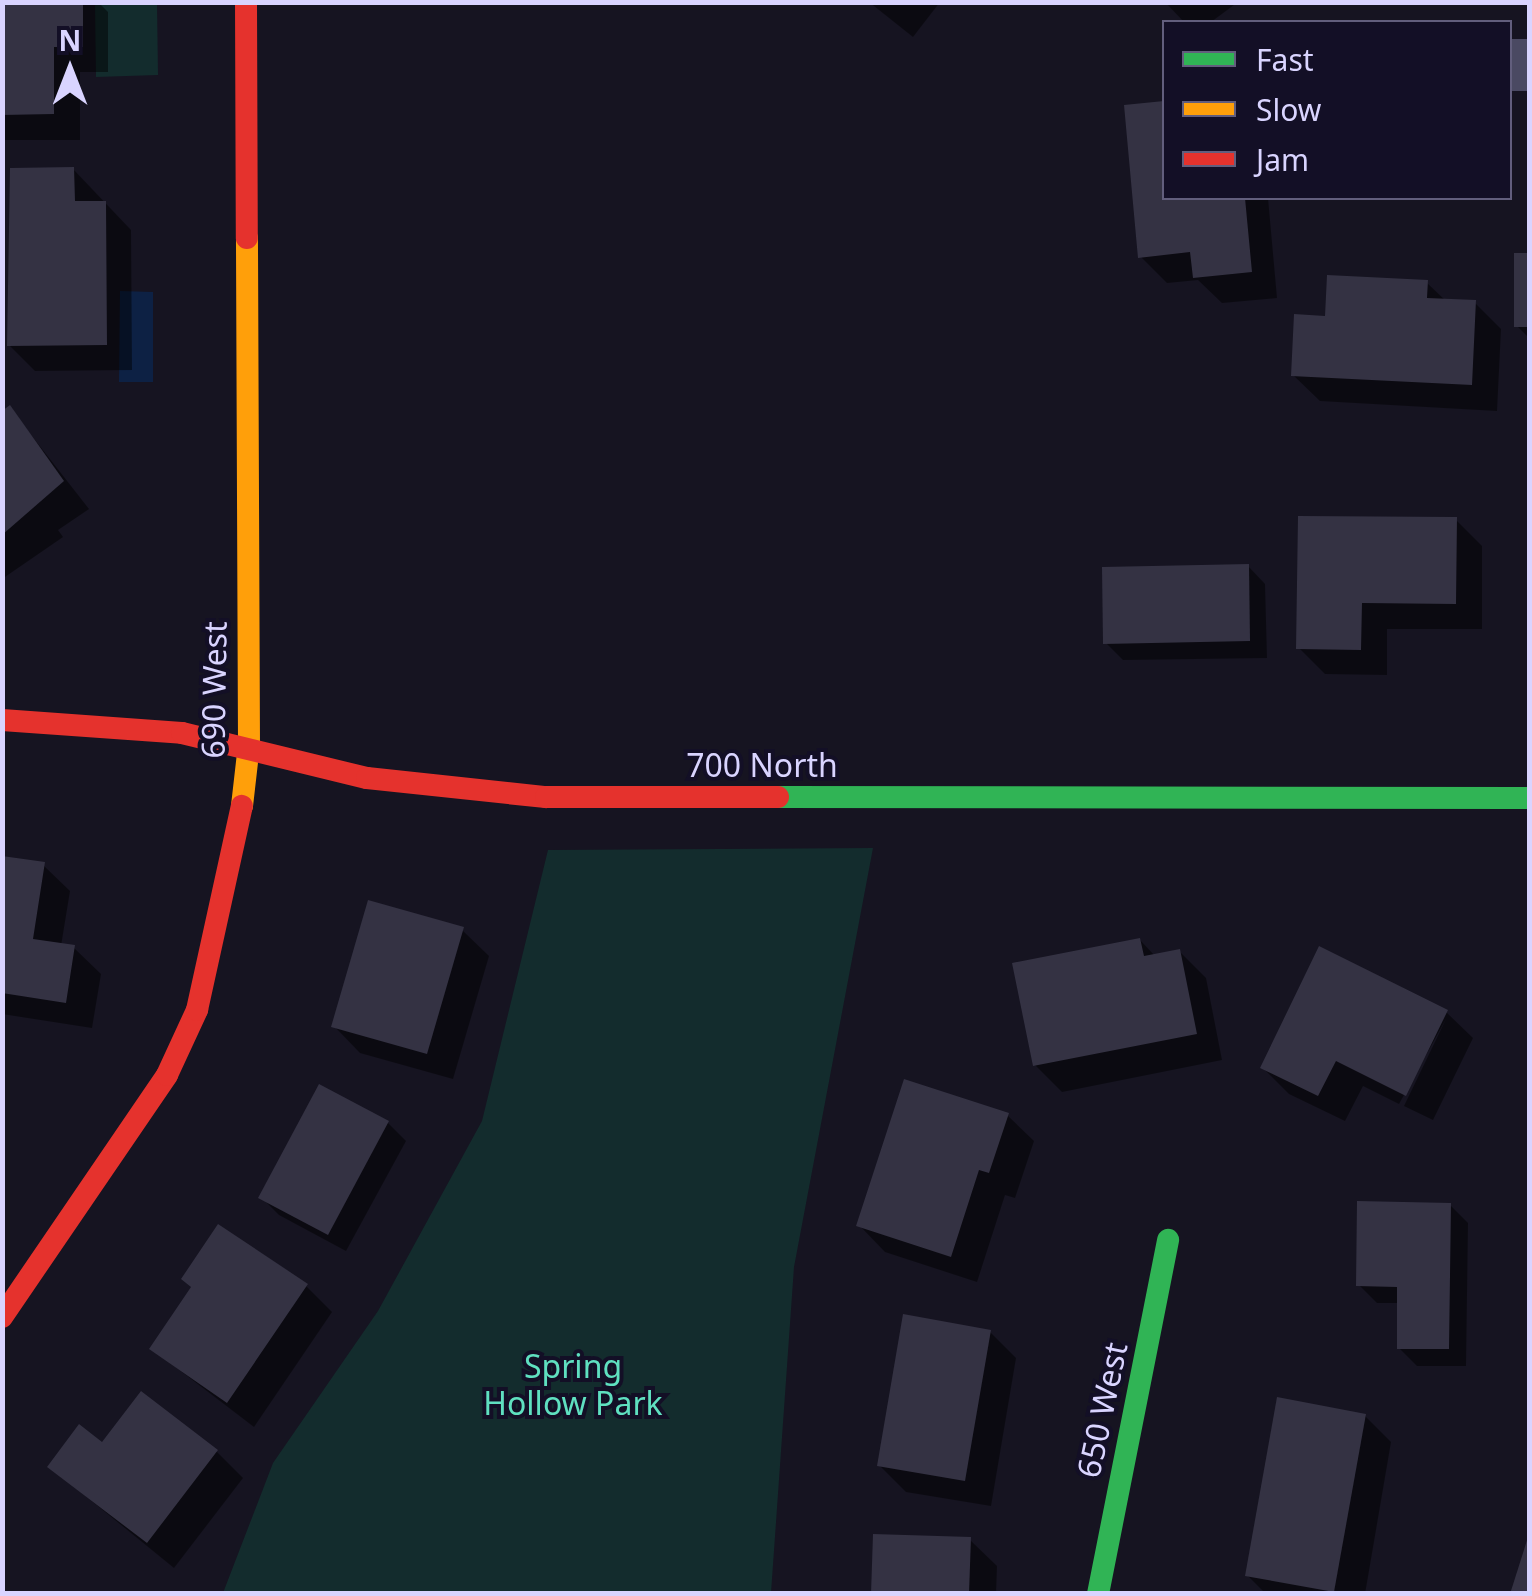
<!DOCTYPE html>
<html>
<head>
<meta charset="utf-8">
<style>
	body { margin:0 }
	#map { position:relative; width:1532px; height:1596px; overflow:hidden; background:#161421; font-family:"Noto Sans",sans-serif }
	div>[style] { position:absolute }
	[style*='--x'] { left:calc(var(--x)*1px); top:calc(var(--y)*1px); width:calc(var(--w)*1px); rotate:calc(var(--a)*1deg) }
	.green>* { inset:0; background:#132c2d }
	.water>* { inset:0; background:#0d2144 }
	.shadow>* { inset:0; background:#0007 }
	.building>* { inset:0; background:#343243 }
	.street>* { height:52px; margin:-26px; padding:0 26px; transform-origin:26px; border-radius:26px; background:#4a4962 }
	.fast>* { height:22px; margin:-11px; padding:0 11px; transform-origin:11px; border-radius:11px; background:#30b455 }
	.slow>* { height:22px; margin:-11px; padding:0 11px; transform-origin:11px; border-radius:11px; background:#ff9f0a }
	.jam>* { height:22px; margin:-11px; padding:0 11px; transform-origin:11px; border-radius:11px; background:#e5322d }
	span { translate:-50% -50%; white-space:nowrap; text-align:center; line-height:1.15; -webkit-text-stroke:8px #130f26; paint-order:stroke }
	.street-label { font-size:32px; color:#d9d4ff }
	.park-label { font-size:32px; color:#5fe0c0 }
	.frame { position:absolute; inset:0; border:5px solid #d9d4ff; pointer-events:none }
	.legend { position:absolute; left:1162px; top:20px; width:350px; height:180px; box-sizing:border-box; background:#130f26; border:2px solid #625e7d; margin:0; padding:12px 18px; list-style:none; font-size:30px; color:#d9d4ff }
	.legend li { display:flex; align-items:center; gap:20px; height:50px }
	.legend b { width:50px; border:2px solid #625e7d }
	.north { position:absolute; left:20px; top:20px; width:100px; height:100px; -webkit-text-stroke:8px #130f26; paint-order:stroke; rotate:0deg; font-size:28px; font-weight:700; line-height:40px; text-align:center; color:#d9d4ff }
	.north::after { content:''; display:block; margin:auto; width:35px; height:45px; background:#d9d4ff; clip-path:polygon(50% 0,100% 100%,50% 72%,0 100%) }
</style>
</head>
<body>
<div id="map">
	<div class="green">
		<i style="clip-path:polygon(95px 3px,157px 3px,158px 75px,96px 77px)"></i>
		<i style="clip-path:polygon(873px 848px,794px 1267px,771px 1593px,223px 1593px,273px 1463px,378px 1311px,482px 1121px,548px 850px)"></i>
	</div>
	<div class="water">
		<i style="clip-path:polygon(120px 291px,153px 292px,153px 382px,119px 382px)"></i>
	</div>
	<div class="shadow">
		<i style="clip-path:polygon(2px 2px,98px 2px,108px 12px,108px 72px,80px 72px,80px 140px,2px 140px)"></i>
		<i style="clip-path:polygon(869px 2px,940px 2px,913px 37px)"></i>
		<i style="clip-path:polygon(1165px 2px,1238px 2px,1211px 22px,1184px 22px)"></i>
		<i style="clip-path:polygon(1164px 104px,1164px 198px,1268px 198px,1277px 298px,1222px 303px,1198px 280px,1167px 283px,1140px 256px,1127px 107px)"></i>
		<i style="clip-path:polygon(73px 169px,131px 230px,132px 370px,35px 371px,9px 345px)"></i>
		<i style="clip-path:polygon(1530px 256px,1530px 339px,1517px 326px)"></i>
		<i style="clip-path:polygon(1426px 282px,1446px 301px,1475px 303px,1501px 329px,1497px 411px,1320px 401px,1293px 375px,1327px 319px)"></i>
		<i style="clip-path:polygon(10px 408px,89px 509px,58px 530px,63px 537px,2px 579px,2px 414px)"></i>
		<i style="clip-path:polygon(1456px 520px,1482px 546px,1482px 629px,1387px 629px,1387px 675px,1325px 674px,1299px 648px)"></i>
		<i style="clip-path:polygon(1248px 566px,1265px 584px,1267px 658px,1123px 660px,1105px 642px)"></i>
		<i style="clip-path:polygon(2px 858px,43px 865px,70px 891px,61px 946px,74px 948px,101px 974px,92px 1028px,2px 1014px)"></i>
		<i style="clip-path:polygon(462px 930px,489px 956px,453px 1079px,360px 1053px,334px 1026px)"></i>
		<i style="clip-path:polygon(1140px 940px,1155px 956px,1180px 952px,1206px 978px,1222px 1060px,1062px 1092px,1035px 1065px)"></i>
		<i style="clip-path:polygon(1446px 1012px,1473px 1038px,1433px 1120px,1404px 1106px,1446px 1019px,1399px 1104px,1363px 1086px,1345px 1121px,1289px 1094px,1263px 1068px)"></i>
		<i style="clip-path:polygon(320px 1087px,388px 1123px,406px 1141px,346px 1251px,279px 1215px,261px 1197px)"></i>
		<i style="clip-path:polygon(1007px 1115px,1034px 1141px,1015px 1198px,1005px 1195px,977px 1282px,885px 1252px,859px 1225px)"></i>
		<i style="clip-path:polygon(1450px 1205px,1468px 1223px,1466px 1366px,1417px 1366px,1399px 1348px,1400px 1303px,1377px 1303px,1359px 1285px)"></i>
		<i style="clip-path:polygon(306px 1286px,332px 1312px,254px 1427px,152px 1349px)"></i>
		<i style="clip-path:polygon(990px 1332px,1016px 1358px,991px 1506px,906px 1492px,879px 1465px)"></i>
		<i style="clip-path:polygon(1365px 1416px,1391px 1442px,1365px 1594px,1266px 1594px,1247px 1575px)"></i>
		<i style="clip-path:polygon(103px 1446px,217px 1452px,243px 1478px,174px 1568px,50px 1467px)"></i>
		<i style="clip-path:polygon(970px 1540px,997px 1566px,996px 1594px,874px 1594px)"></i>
	</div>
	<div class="building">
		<i style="clip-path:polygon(2px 2px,83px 2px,83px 47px,54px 47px,54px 114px,2px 115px)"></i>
		<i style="clip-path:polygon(1164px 101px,1164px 198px,1245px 198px,1252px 272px,1193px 278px,1190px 252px,1138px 258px,1124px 105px)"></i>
		<i style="clip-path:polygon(74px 167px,75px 201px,106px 201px,107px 345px,7px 346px,10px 168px)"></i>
		<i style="clip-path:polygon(1514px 253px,1530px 253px,1530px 327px,1514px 327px)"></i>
		<i style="clip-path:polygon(1327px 275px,1428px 280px,1427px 298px,1476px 300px,1472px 385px,1291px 376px,1294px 314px,1325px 316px)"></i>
		<i style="clip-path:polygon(10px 405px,64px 481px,2px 535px,2px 411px)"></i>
		<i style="clip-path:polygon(1298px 516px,1457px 517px,1456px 604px,1362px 603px,1361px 650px,1296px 649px)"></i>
		<i style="clip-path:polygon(1249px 564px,1250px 641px,1103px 644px,1102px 567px)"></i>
		<i style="clip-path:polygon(2px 856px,45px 862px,33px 939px,75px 945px,66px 1003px,2px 993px)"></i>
		<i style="clip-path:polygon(368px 900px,464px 927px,427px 1054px,331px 1027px)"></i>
		<i style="clip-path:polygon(1140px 938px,1144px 956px,1180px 949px,1197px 1034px,1033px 1066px,1012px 963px)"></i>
		<i style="clip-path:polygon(1319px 946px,1448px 1010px,1406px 1096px,1336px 1061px,1318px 1096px,1260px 1068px)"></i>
		<i style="clip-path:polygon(904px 1079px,1009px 1113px,989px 1173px,979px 1170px,951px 1257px,856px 1226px)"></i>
		<i style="clip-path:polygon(319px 1084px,389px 1121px,328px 1235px,258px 1198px)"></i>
		<i style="clip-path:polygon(1357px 1201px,1451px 1203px,1449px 1349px,1397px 1349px,1397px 1287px,1356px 1286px)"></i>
		<i style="clip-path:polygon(218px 1224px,308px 1284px,227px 1403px,149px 1349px,191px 1287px,181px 1279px)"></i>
		<i style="clip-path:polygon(903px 1314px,991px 1330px,965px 1481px,877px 1466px)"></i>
		<i style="clip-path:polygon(141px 1391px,218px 1450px,147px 1543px,47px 1467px,79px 1424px,102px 1442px)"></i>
		<i style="clip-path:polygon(1277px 1397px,1366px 1414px,1334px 1592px,1245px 1576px)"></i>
		<i style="clip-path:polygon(873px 1534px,971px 1537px,969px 1594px,871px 1594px)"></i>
		<i style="clip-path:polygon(1529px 1534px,1530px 1594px,1510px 1594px)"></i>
	</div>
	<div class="street">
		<i style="--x:1510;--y:65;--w:20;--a:0"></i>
	</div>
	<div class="fast">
		<i style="--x:778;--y:797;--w:752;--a:0.08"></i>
		<i style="--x:1098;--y:1594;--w:361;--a:-78.8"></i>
	</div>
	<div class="slow">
		<i style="--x:242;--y:806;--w:61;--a:-83.5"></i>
		<i style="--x:249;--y:745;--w:507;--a:-90.23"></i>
	</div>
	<div class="jam">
		<i style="--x:246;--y:2;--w:236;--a:89.8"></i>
		<i style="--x:2;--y:720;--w:180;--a:4.1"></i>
		<i style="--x:182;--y:733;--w:190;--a:13.7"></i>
		<i style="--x:367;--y:778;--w:180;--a:6.1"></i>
		<i style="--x:546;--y:797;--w:232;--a:0"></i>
		<i style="--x:2;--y:1317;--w:293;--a:-55.7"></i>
		<i style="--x:167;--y:1075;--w:72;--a:-65.2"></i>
		<i style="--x:197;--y:1010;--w:209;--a:-77.6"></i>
	</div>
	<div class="street-label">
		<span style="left:214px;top:690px;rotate:-89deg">690 West</span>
		<span style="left:762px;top:765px">700 North</span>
		<span style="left:1102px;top:1410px;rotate:-78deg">650 West</span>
	</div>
	<div class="park-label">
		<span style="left:573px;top:1385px">Spring<br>Hollow Park</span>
	</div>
	<div class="frame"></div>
	<ul class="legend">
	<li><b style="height:12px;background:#30b455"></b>Fast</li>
	<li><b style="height:12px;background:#ff9f0a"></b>Slow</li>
	<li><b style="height:12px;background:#e5322d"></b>Jam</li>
	</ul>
	<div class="north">N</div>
</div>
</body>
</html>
